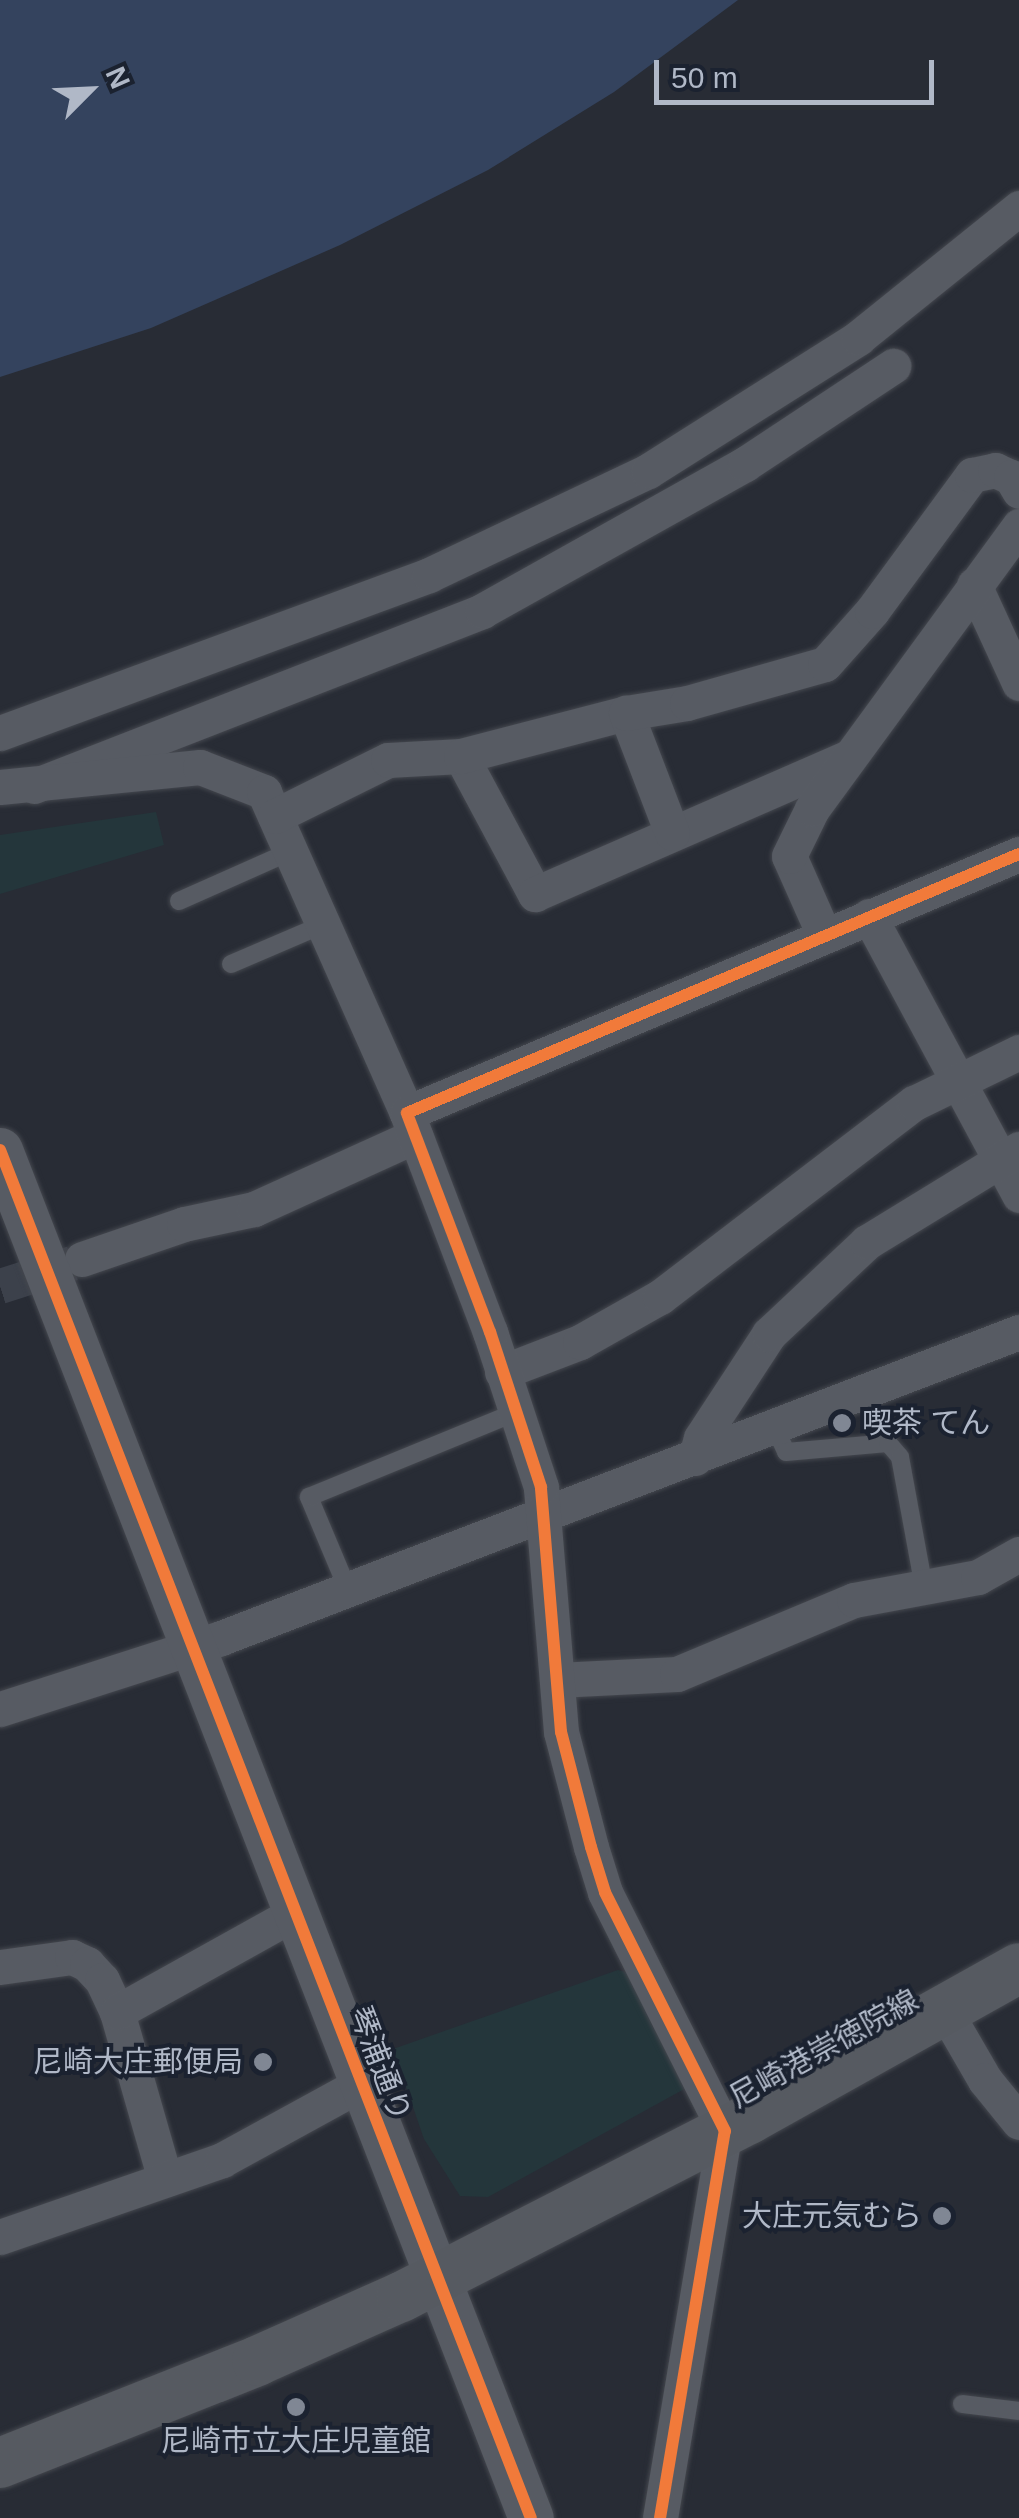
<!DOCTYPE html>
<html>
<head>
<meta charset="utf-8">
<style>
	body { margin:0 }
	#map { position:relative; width:1019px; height:2518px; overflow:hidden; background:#282c35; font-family:Helvetica,"Noto Sans JP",sans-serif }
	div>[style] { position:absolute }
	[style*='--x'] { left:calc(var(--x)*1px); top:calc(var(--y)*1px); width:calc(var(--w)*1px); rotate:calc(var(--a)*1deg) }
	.green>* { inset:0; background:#24363b }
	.water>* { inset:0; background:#34435e }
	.minor-tunnel>* { height:35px; margin-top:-17.5px; transform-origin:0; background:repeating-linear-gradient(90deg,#3c414b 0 35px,transparent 0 53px) }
	.roads { filter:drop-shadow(0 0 2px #44474e) drop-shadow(0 0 2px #44474e) }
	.service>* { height:18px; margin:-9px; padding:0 9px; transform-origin:9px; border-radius:9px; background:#575b63 }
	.minor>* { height:35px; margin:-17.5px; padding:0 17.5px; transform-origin:17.5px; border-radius:17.5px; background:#575b63 }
	.tertiary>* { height:45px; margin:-22.5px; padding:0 22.5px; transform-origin:22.5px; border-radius:22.5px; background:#575b63 }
	.secondary>* { height:50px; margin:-25px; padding:0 25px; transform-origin:25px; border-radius:25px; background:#565a61 }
	.cycleway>* { height:12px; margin:-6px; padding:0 6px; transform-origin:6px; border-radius:6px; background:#f17a3a }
	.dots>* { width:28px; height:28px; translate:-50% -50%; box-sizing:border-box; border:5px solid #1b2230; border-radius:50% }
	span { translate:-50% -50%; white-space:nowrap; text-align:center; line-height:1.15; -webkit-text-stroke:8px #1b2230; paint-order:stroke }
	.poi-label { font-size:30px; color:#b0b8c7 }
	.left { translate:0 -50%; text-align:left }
	.right { translate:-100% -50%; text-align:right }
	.street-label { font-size:30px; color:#b0b8c7 }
	.north { position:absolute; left:40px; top:40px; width:100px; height:100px; -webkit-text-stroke:8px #1b2230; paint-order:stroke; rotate:66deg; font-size:28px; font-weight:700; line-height:40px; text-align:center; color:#b0b8c7 }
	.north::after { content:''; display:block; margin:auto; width:35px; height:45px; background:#b0b8c7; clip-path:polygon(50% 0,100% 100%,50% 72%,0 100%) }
	.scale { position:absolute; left:654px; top:60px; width:280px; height:45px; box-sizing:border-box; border:5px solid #b0b8c7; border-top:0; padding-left:12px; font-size:30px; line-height:35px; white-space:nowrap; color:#b0b8c7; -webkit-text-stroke:8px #1b2230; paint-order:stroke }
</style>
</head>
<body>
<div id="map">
	<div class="green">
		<i style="clip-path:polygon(156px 812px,164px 845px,0 894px,0 835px)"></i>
		<i style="clip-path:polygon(618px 1970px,632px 1974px,688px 2087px,488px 2197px,460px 2196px,424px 2139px,393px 2049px)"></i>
	</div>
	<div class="water">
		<i style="clip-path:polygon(0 0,738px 0,614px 92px,488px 170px,340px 245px,151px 328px,0 377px)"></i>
	</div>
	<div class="minor-tunnel">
		<i style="--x:0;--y:1286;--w:76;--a:-17.7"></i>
	</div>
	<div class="roads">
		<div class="service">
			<i style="--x:179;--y:901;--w:120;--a:-24"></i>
			<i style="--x:231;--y:964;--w:99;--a:-23.2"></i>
			<i style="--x:775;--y:1428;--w:26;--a:65"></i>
			<i style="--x:786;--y:1452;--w:102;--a:-5"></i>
			<i style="--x:888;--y:1443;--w:18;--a:49"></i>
			<i style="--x:900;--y:1457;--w:133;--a:79.6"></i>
			<i style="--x:348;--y:1590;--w:101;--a:-112.8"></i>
			<i style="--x:309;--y:1497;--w:224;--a:-22.3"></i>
			<i style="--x:962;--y:2404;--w:57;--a:7"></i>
		</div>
		<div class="minor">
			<i style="--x:974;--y:585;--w:108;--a:65.3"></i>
			<i style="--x:0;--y:733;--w:457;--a:-20.2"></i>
			<i style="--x:429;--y:575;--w:242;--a:-25.4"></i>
			<i style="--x:648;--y:471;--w:249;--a:-32.3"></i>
			<i style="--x:858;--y:338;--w:207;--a:-38.9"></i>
			<i style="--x:461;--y:756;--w:157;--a:61.8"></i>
			<i style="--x:535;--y:894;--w:343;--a:-23.6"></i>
			<i style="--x:34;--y:786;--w:481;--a:-21.3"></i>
			<i style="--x:482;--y:611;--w:301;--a:-29.2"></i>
			<i style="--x:745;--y:464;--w:178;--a:-33.5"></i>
			<i style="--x:0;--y:787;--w:201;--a:-5.7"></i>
			<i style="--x:200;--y:767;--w:69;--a:21.3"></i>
			<i style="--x:264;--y:792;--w:351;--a:66"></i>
			<i style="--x:275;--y:816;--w:126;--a:-26.4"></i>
			<i style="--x:388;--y:760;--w:73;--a:-3.1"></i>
			<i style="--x:461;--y:756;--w:171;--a:-14.6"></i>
			<i style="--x:672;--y:833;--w:129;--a:-111"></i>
			<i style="--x:626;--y:713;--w:62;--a:-9.3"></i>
			<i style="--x:687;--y:703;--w:143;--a:-15.8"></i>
			<i style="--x:825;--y:664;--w:71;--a:-48.4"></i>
			<i style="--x:872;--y:611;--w:169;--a:-53.7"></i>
			<i style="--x:972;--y:475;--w:24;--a:-12"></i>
			<i style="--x:995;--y:470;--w:17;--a:24"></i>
			<i style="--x:1011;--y:477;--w:16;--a:60"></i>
			<i style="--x:869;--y:916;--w:317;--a:61.7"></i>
			<i style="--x:824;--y:935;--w:86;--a:-113.9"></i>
			<i style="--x:789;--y:856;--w:52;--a:-63.9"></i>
			<i style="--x:812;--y:809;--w:351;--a:-53.8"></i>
			<i style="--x:82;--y:1259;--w:108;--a:-18.9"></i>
			<i style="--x:184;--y:1224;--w:72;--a:-12.1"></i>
			<i style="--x:254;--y:1209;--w:177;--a:-24.4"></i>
			<i style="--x:502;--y:1372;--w:84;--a:-21"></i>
			<i style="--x:580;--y:1342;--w:92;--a:-29.4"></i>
			<i style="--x:660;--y:1297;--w:320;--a:-37.4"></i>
			<i style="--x:914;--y:1103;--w:117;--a:-25.9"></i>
			<i style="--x:695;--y:1458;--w:21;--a:-73"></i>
			<i style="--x:701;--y:1438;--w:124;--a:-56.8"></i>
			<i style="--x:769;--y:1334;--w:134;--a:-43.2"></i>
			<i style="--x:867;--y:1242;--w:178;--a:-31.5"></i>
			<i style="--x:557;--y:1680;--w:120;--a:-2.9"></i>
			<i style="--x:677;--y:1674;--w:192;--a:-22.7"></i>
			<i style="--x:854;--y:1600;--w:126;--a:-10.5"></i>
			<i style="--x:978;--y:1577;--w:47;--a:-29.3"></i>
			<i style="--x:0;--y:1709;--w:232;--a:-17.8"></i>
			<i style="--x:221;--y:1638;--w:855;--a:-20.98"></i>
			<i style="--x:0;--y:1967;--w:73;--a:-7.9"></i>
			<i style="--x:72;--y:1957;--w:17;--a:25"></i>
			<i style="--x:87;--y:1964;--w:22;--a:47"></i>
			<i style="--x:102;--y:1980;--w:35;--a:65"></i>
			<i style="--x:117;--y:2012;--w:174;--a:74"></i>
			<i style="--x:945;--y:2011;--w:80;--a:59.9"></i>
			<i style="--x:985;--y:2080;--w:54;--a:51"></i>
			<i style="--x:117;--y:2012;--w:204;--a:-29.1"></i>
			<i style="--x:0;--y:2237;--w:235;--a:-19.1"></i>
			<i style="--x:222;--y:2160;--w:158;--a:-28.7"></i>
			<i style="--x:660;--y:2518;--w:392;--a:-80.5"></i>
			<i style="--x:725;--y:2131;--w:267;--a:-116.7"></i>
			<i style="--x:605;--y:1892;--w:47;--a:-107.3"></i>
			<i style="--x:591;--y:1847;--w:119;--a:-104.6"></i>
			<i style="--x:561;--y:1732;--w:246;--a:-94.7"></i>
			<i style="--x:541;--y:1487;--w:163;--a:-108.2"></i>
			<i style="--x:490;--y:1332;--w:234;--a:-110.8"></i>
			<i style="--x:407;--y:1113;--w:665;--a:-22.94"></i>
		</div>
		<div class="tertiary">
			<i style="--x:0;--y:1150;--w:1467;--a:68.79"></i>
		</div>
		<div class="secondary">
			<i style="--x:0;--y:2463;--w:277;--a:-21.6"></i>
			<i style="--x:257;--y:2361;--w:158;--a:-24"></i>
			<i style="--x:401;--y:2297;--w:391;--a:-27.1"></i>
			<i style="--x:749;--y:2119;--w:309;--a:-29.2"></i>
		</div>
	</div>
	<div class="cycleway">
		<i style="--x:0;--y:1150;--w:1467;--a:68.79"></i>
		<i style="--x:660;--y:2518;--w:392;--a:-80.5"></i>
		<i style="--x:725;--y:2131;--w:267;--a:-116.7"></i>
		<i style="--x:605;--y:1892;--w:47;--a:-107.3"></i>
		<i style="--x:591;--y:1847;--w:119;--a:-104.6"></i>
		<i style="--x:561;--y:1732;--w:246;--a:-94.7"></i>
		<i style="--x:541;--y:1487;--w:163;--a:-108.2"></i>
		<i style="--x:490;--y:1332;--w:234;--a:-110.8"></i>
		<i style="--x:407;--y:1113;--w:665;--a:-22.94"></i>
	</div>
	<div class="dots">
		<i style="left:842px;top:1423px;background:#808794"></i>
		<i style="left:263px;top:2062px;background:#808794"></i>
		<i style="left:942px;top:2216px;background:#808794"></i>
		<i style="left:296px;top:2407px;background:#808794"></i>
	</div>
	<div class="poi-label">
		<span class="left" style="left:862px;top:1423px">喫茶 てん</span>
		<span class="right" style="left:243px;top:2062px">尼崎大庄郵便局</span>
		<span class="right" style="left:922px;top:2216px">大庄元気むら</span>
		<span style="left:296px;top:2441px">尼崎市立大庄児童館</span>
	</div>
	<div class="street-label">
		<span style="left:824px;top:2049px;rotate:-29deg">尼崎港崇徳院線</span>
		<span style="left:380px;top:2064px;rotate:69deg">琴浦通り</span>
	</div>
	<div class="north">N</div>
	<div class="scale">50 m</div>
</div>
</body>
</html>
